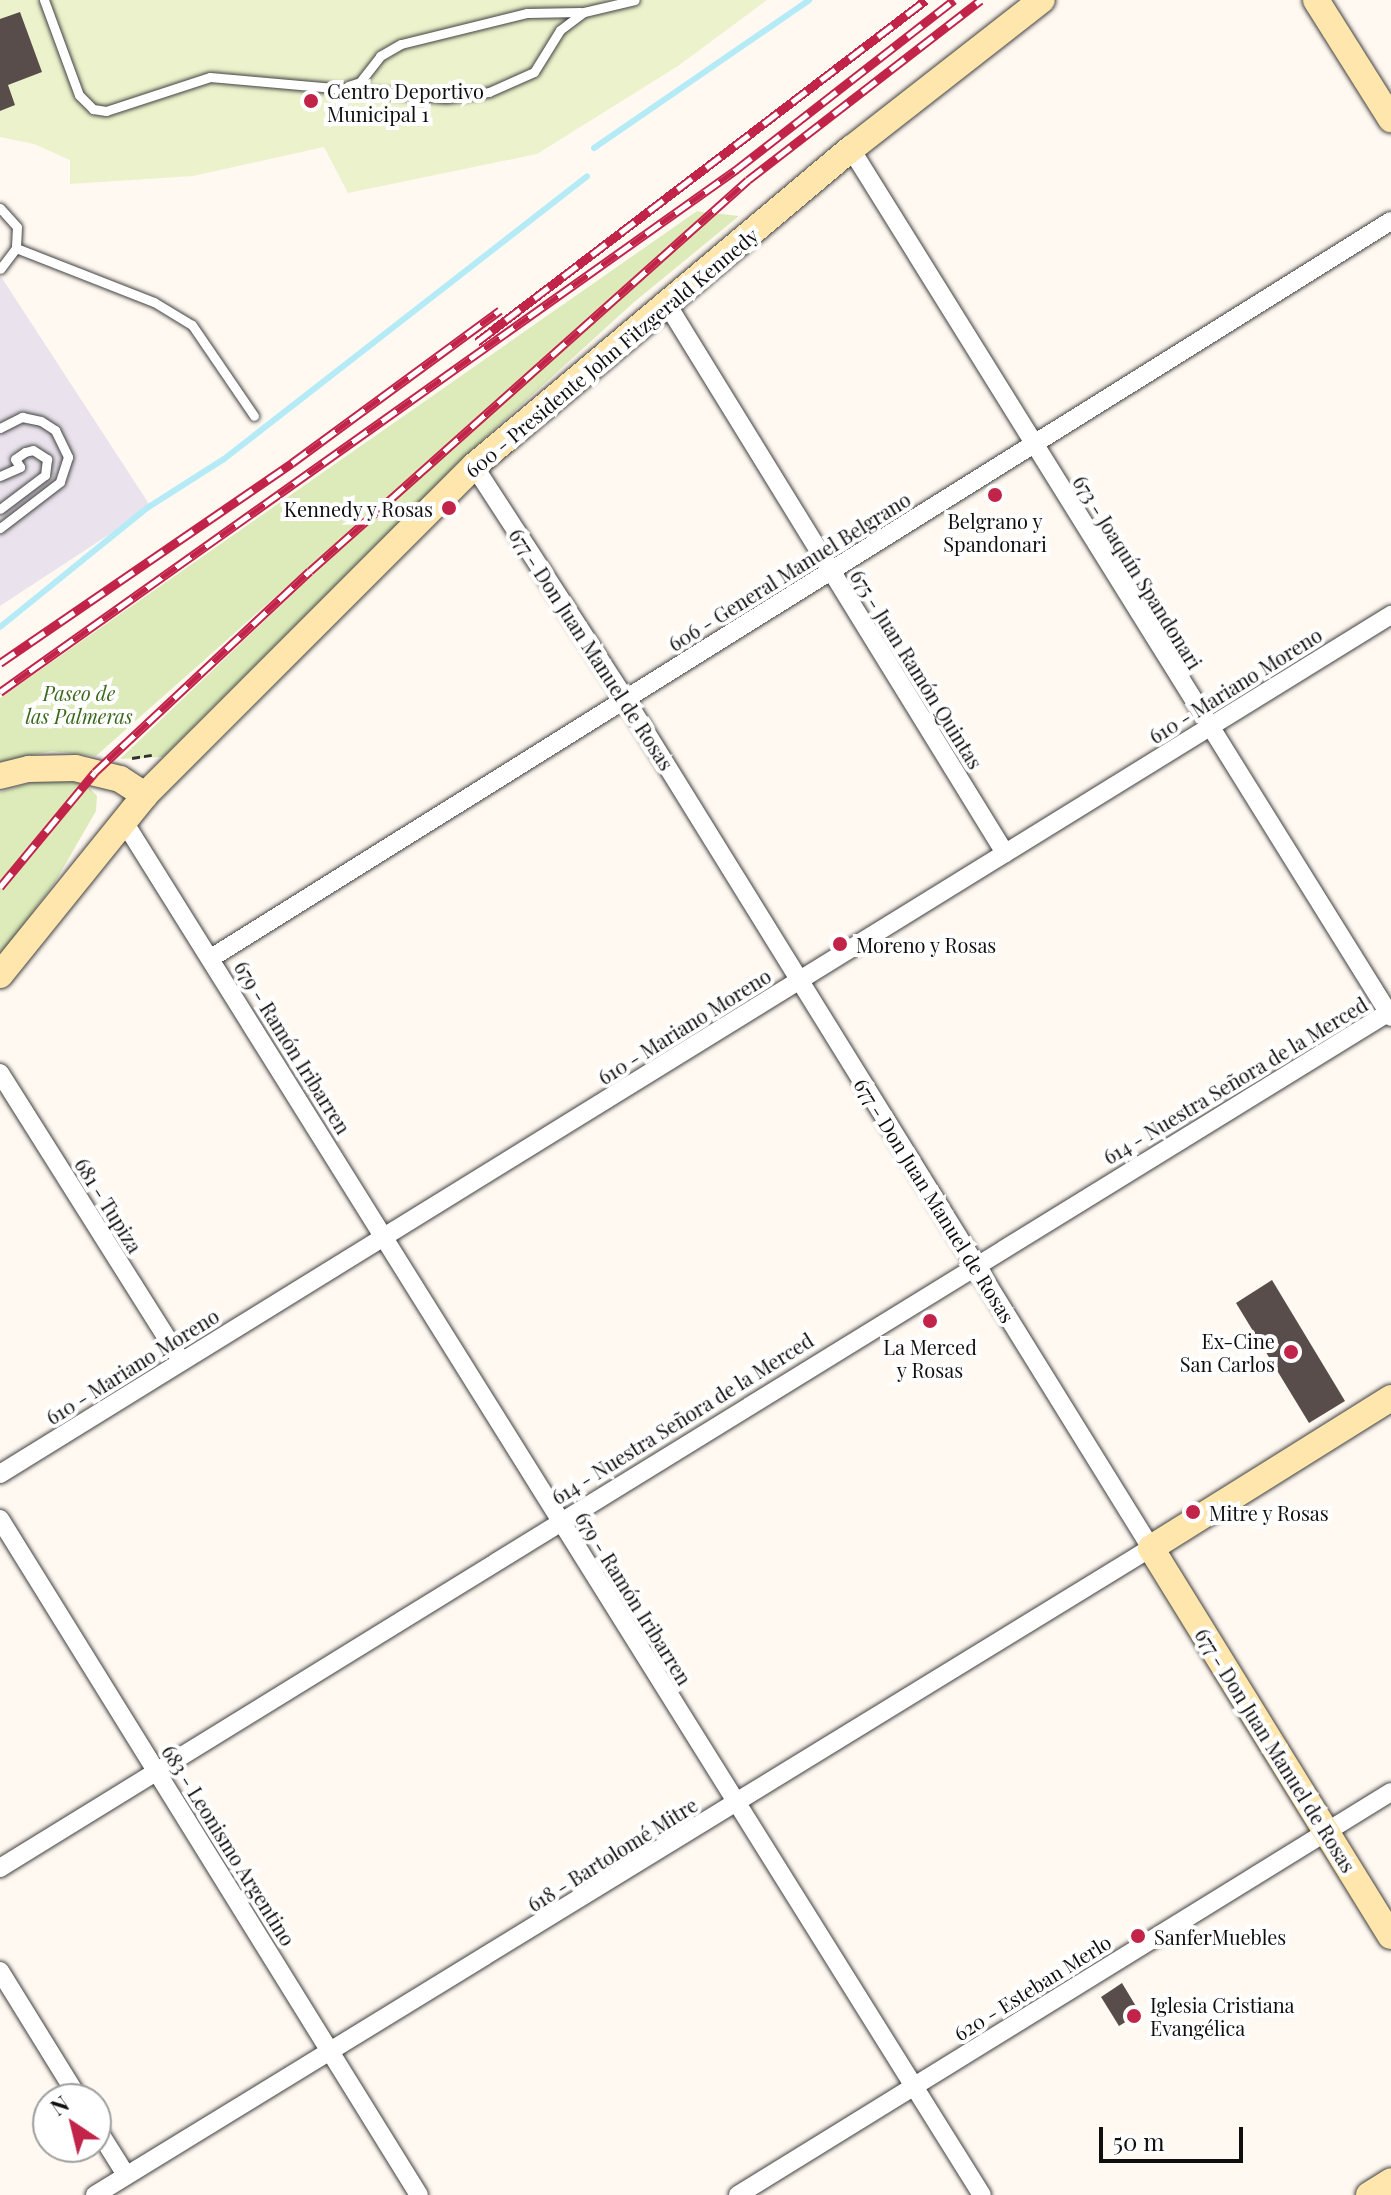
<!DOCTYPE html>
<html>
<head>
<meta charset="utf-8">
<style>
	body { margin:0 }
	#map { position:relative; width:1391px; height:2195px; overflow:hidden; background:#fff9f1; font-family:"Playfair Display",serif }
	div>[style] { position:absolute }
	[style*='--x'] { left:calc(var(--x)*1px); top:calc(var(--y)*1px); width:calc(var(--w)*1px); rotate:calc(var(--a)*1deg) }
	.industrial>* { inset:0; background:#eae3ed }
	.green>* { inset:0; background:#dcebb9 }
	.pitch>* { inset:0; background:#ecf2cb }
	.stream>* { height:6px; margin:-3px; padding:0 3px; transform-origin:3px; border-radius:3px; background:#b4ebf7 }
	.building>* { inset:0; background:#584d4b }
	.path>* { height:3px; margin-top:-1.5px; transform-origin:0; background:repeating-linear-gradient(90deg,#313131 0 8px,transparent 0 12px) }
	.roads { filter:drop-shadow(0 0 2px #424242) drop-shadow(0 0 2px #424242) }
	.lane>* { height:9px; margin:-4.5px; padding:0 4.5px; transform-origin:4.5px; border-radius:4.5px; background:#fff }
	.street>* { height:18px; margin:-9px; padding:0 9px; transform-origin:9px; border-radius:9px; background:#fff }
	.secondary>* { height:26px; margin:-13px; padding:0 13px; transform-origin:13px; border-radius:13px; background:#ffe6ac }
	.rail>* { height:9px; margin-top:-4.5px; transform-origin:0; background:repeating-linear-gradient(90deg,#fff 0 18px,#c22349 0 36px); box-sizing:border-box; border-block:2px solid #c22349 }
	.dots>* { width:22px; height:22px; translate:-50% -50%; box-sizing:border-box; border:4px solid #fff; border-radius:50% }
	span { translate:-50% -50%; white-space:nowrap; text-align:center; line-height:1.15; -webkit-text-stroke:8px #fff; paint-order:stroke }
	.poi-label { font-size:20px; color:#0f0f0f }
	.left { translate:0 -50%; text-align:left }
	.right { translate:-100% -50%; text-align:right }
	.street-label { font-size:20px; color:#0f0f0f }
	.park-label { font-size:20px; color:#3b691d; font-style:italic }
	.north { position:absolute; left:32px; top:2083px; width:80px; height:80px; box-sizing:border-box; background:#fff; border:2px solid #9f9f9f; border-radius:50%; rotate:325deg; font-size:22px; font-weight:700; line-height:32px; text-align:center; color:#0f0f0f }
	.north::after { content:''; display:block; margin:auto; width:28px; height:36px; background:#c22349; clip-path:polygon(50% 0,100% 100%,50% 72%,0 100%) }
	.scale { position:absolute; left:1099px; top:2127px; width:144px; height:36px; box-sizing:border-box; border:4px solid #0f0f0f; border-top:0; padding-left:10px; font-size:24px; line-height:28px; white-space:nowrap; color:#0f0f0f; -webkit-text-stroke:6px #fff; paint-order:stroke }
</style>
</head>
<body>
<div id="map">
	<div class="industrial">
		<i style="clip-path:polygon(0 275px,151px 507px,0 606px)"></i>
	</div>
	<div class="green">
		<i style="clip-path:polygon(697px 211px,708px 213px,96px 756px,51px 751px,0 762px,0 698px)"></i>
		<i style="clip-path:polygon(713px 213px,739px 216px,633px 303px,465px 456px,163px 757px,120px 759px,399px 492px)"></i>
		<i style="clip-path:polygon(48px 778px,73px 779px,89px 787px,97px 796px,96px 811px,55px 882px,0 956px,0 792px)"></i>
	</div>
	<div class="pitch">
		<i style="clip-path:polygon(0 0,767px 0,678px 66px,537px 154px,348px 193px,324px 147px,193px 176px,70px 184px,70px 160px,34px 144px,0 137px)"></i>
	</div>
	<div class="stream">
		<i style="--x:594;--y:148;--w:261;--a:-34.5"></i>
		<i style="--x:0;--y:627;--w:189;--a:-39"></i>
		<i style="--x:147;--y:508;--w:91;--a:-32.5"></i>
		<i style="--x:224;--y:459;--w:460;--a:-37.9"></i>
	</div>
	<div class="building">
		<i style="clip-path:polygon(20px 12px,42px 72px,8px 85px,15px 105px,0 111px,0 19px)"></i>
		<i style="clip-path:polygon(1272px 1280px,1345px 1401px,1309px 1423px,1236px 1303px)"></i>
		<i style="clip-path:polygon(1122px 1983px,1140px 2013px,1119px 2026px,1101px 1997px)"></i>
	</div>
	<div class="path">
		<i style="--x:132;--y:758;--w:20;--a:-9"></i>
	</div>
	<div class="roads">
		<div class="lane">
			<i style="--x:44;--y:0;--w:101;--a:69.8"></i>
			<i style="--x:79;--y:95;--w:20;--a:45"></i>
			<i style="--x:93;--y:109;--w:13;--a:9"></i>
			<i style="--x:106;--y:111;--w:109;--a:-18.1"></i>
			<i style="--x:210;--y:77;--w:237;--a:5.1"></i>
			<i style="--x:446;--y:98;--w:43;--a:-7.9"></i>
			<i style="--x:489;--y:92;--w:49;--a:-24"></i>
			<i style="--x:534;--y:72;--w:49;--a:-58.2"></i>
			<i style="--x:560;--y:30;--w:30;--a:-37"></i>
			<i style="--x:584;--y:12;--w:52;--a:-13.2"></i>
			<i style="--x:348;--y:86;--w:13;--a:-18"></i>
			<i style="--x:360;--y:82;--w:33;--a:-52"></i>
			<i style="--x:380;--y:56;--w:24;--a:-30"></i>
			<i style="--x:401;--y:44;--w:130;--a:-13.8"></i>
			<i style="--x:527;--y:13;--w:53;--a:-1.1"></i>
			<i style="--x:0;--y:208;--w:25;--a:48"></i>
			<i style="--x:17;--y:227;--w:21;--a:93"></i>
			<i style="--x:16;--y:248;--w:26;--a:127"></i>
			<i style="--x:16;--y:248;--w:148;--a:21.4"></i>
			<i style="--x:154;--y:302;--w:44;--a:31.2"></i>
			<i style="--x:192;--y:325;--w:110;--a:55.7"></i>
			<i style="--x:0;--y:428;--w:25;--a:-27"></i>
			<i style="--x:22;--y:417;--w:19;--a:12"></i>
			<i style="--x:41;--y:421;--w:17;--a:33"></i>
			<i style="--x:55;--y:430;--w:30;--a:64"></i>
			<i style="--x:68;--y:457;--w:26;--a:108"></i>
			<i style="--x:60;--y:482;--w:76;--a:142.5"></i>
			<i style="--x:0;--y:476;--w:22;--a:-24"></i>
			<i style="--x:20;--y:467;--w:9;--a:-122"></i>
			<i style="--x:15;--y:459;--w:12;--a:-35"></i>
			<i style="--x:25;--y:452;--w:8;--a:-14"></i>
			<i style="--x:33;--y:450;--w:17;--a:33"></i>
			<i style="--x:47;--y:459;--w:16;--a:97"></i>
			<i style="--x:45;--y:475;--w:56;--a:142.9"></i>
		</div>
		<div class="street">
			<i style="--x:851;--y:149;--w:1022;--a:58.11"></i>
			<i style="--x:667;--y:304;--w:645;--a:58.38"></i>
			<i style="--x:123;--y:820;--w:1621;--a:58.01"></i>
			<i style="--x:211;--y:958;--w:1391;--a:-31.99"></i>
			<i style="--x:0;--y:1073;--w:339;--a:57.8"></i>
			<i style="--x:0;--y:1474;--w:1635;--a:-31.7"></i>
			<i style="--x:0;--y:1519;--w:795;--a:58.21"></i>
			<i style="--x:0;--y:1868;--w:1634;--a:-31.64"></i>
			<i style="--x:0;--y:1971;--w:150;--a:58.3"></i>
			<i style="--x:96;--y:2127;--w:57;--a:58"></i>
			<i style="--x:95;--y:2195;--w:1238;--a:-31.5"></i>
			<i style="--x:1151;--y:1548;--w:997;--a:-121.76"></i>
			<i style="--x:626;--y:700;--w:279;--a:-123"></i>
			<i style="--x:738;--y:2195;--w:767;--a:-31.68"></i>
		</div>
		<div class="secondary">
			<i style="--x:1316;--y:0;--w:141;--a:57.8"></i>
			<i style="--x:0;--y:776;--w:30;--a:-14"></i>
			<i style="--x:29;--y:769;--w:46;--a:-1.2"></i>
			<i style="--x:75;--y:768;--w:46;--a:13.7"></i>
			<i style="--x:120;--y:779;--w:30;--a:33"></i>
			<i style="--x:0;--y:975;--w:231;--a:-51.1"></i>
			<i style="--x:145;--y:795;--w:465;--a:-45"></i>
			<i style="--x:474;--y:466;--w:493;--a:-40.1"></i>
			<i style="--x:851;--y:149;--w:242;--a:-38"></i>
			<i style="--x:1391;--y:1398;--w:283;--a:148"></i>
			<i style="--x:1151;--y:1548;--w:456;--a:58.3"></i>
			<i style="--x:1369;--y:2195;--w:26;--a:-32"></i>
		</div>
	</div>
	<div class="rail">
		<i style="--x:477;--y:342;--w:564;--a:-37.3"></i>
		<i style="--x:0;--y:663;--w:354;--a:-34.4"></i>
		<i style="--x:292;--y:463;--w:258;--a:-36.3"></i>
		<i style="--x:0;--y:692;--w:904;--a:-35.36"></i>
		<i style="--x:737;--y:169;--w:275;--a:-37.9"></i>
		<i style="--x:0;--y:887;--w:149;--a:-50.4"></i>
		<i style="--x:95;--y:772;--w:294;--a:-43.1"></i>
		<i style="--x:310;--y:571;--w:587;--a:-41.76"></i>
		<i style="--x:748;--y:180;--w:294;--a:-37.7"></i>
	</div>
	<div class="dots">
		<i style="left:311px;top:101px;background:#c22349"></i>
		<i style="left:995px;top:495px;background:#c22349"></i>
		<i style="left:449px;top:508px;background:#c22349"></i>
		<i style="left:840px;top:944px;background:#c22349"></i>
		<i style="left:930px;top:1321px;background:#c22349"></i>
		<i style="left:1291px;top:1352px;background:#c22349"></i>
		<i style="left:1193px;top:1512px;background:#c22349"></i>
		<i style="left:1138px;top:1936px;background:#c22349"></i>
		<i style="left:1134px;top:2016px;background:#c22349"></i>
	</div>
	<div class="poi-label">
		<span class="left" style="left:327px;top:102px">Centro Deportivo<br>Municipal 1</span>
		<span class="right" style="left:433px;top:508px">Kennedy y Rosas</span>
		<span style="left:995px;top:532px">Belgrano y<br>Spandonari</span>
		<span class="left" style="left:856px;top:944px">Moreno y Rosas</span>
		<span class="right" style="left:1275px;top:1352px">Ex-Cine<br>San Carlos</span>
		<span style="left:930px;top:1358px">La Merced<br>y Rosas</span>
		<span class="left" style="left:1209px;top:1512px">Mitre y Rosas</span>
		<span class="left" style="left:1154px;top:1936px">SanferMuebles</span>
		<span class="left" style="left:1150px;top:2016px">Iglesia Cristiana<br>Evangélica</span>
	</div>
	<div class="street-label">
		<span style="left:611px;top:352px;rotate:-40deg">600 - Presidente John Fitzgerald Kennedy</span>
		<span style="left:789px;top:571px;rotate:-32deg">606 - General Manuel Belgrano</span>
		<span style="left:1138px;top:572px;rotate:58deg">673 - Joaquín Spandonari</span>
		<span style="left:592px;top:649px;rotate:57deg">677 - Don Juan Manuel de Rosas</span>
		<span style="left:917px;top:669px;rotate:58deg">675 - Juan Ramón Quintas</span>
		<span style="left:1235px;top:685px;rotate:-32deg">610 - Mariano Moreno</span>
		<span style="left:684px;top:1026px;rotate:-32deg">610 - Mariano Moreno</span>
		<span style="left:293px;top:1047px;rotate:58deg">679 - Ramón Iribarren</span>
		<span style="left:1235px;top:1080px;rotate:-31deg">614 - Nuestra Señora de la Merced</span>
		<span style="left:935px;top:1200px;rotate:58deg">677 - Don Juan Manuel de Rosas</span>
		<span style="left:109px;top:1205px;rotate:58deg">681 - Tupiza</span>
		<span style="left:132px;top:1366px;rotate:-32deg">610 - Mariano Moreno</span>
		<span style="left:682px;top:1418px;rotate:-32deg">614 - Nuestra Señora de la Merced</span>
		<span style="left:634px;top:1598px;rotate:58deg">679 - Ramón Iribarren</span>
		<span style="left:1276px;top:1750px;rotate:58deg">677 - Don Juan Manuel de Rosas</span>
		<span style="left:229px;top:1845px;rotate:58deg">683 - Leonismo Argentino</span>
		<span style="left:612px;top:1854px;rotate:-32deg">618 - Bartolomé Mitre</span>
		<span style="left:1032px;top:1987px;rotate:-32deg">620 - Esteban Merlo</span>
	</div>
	<div class="park-label">
		<span style="left:79px;top:704px">Paseo de<br>las Palmeras</span>
	</div>
	<div class="north">N</div>
	<div class="scale">50 m</div>
</div>
</body>
</html>
